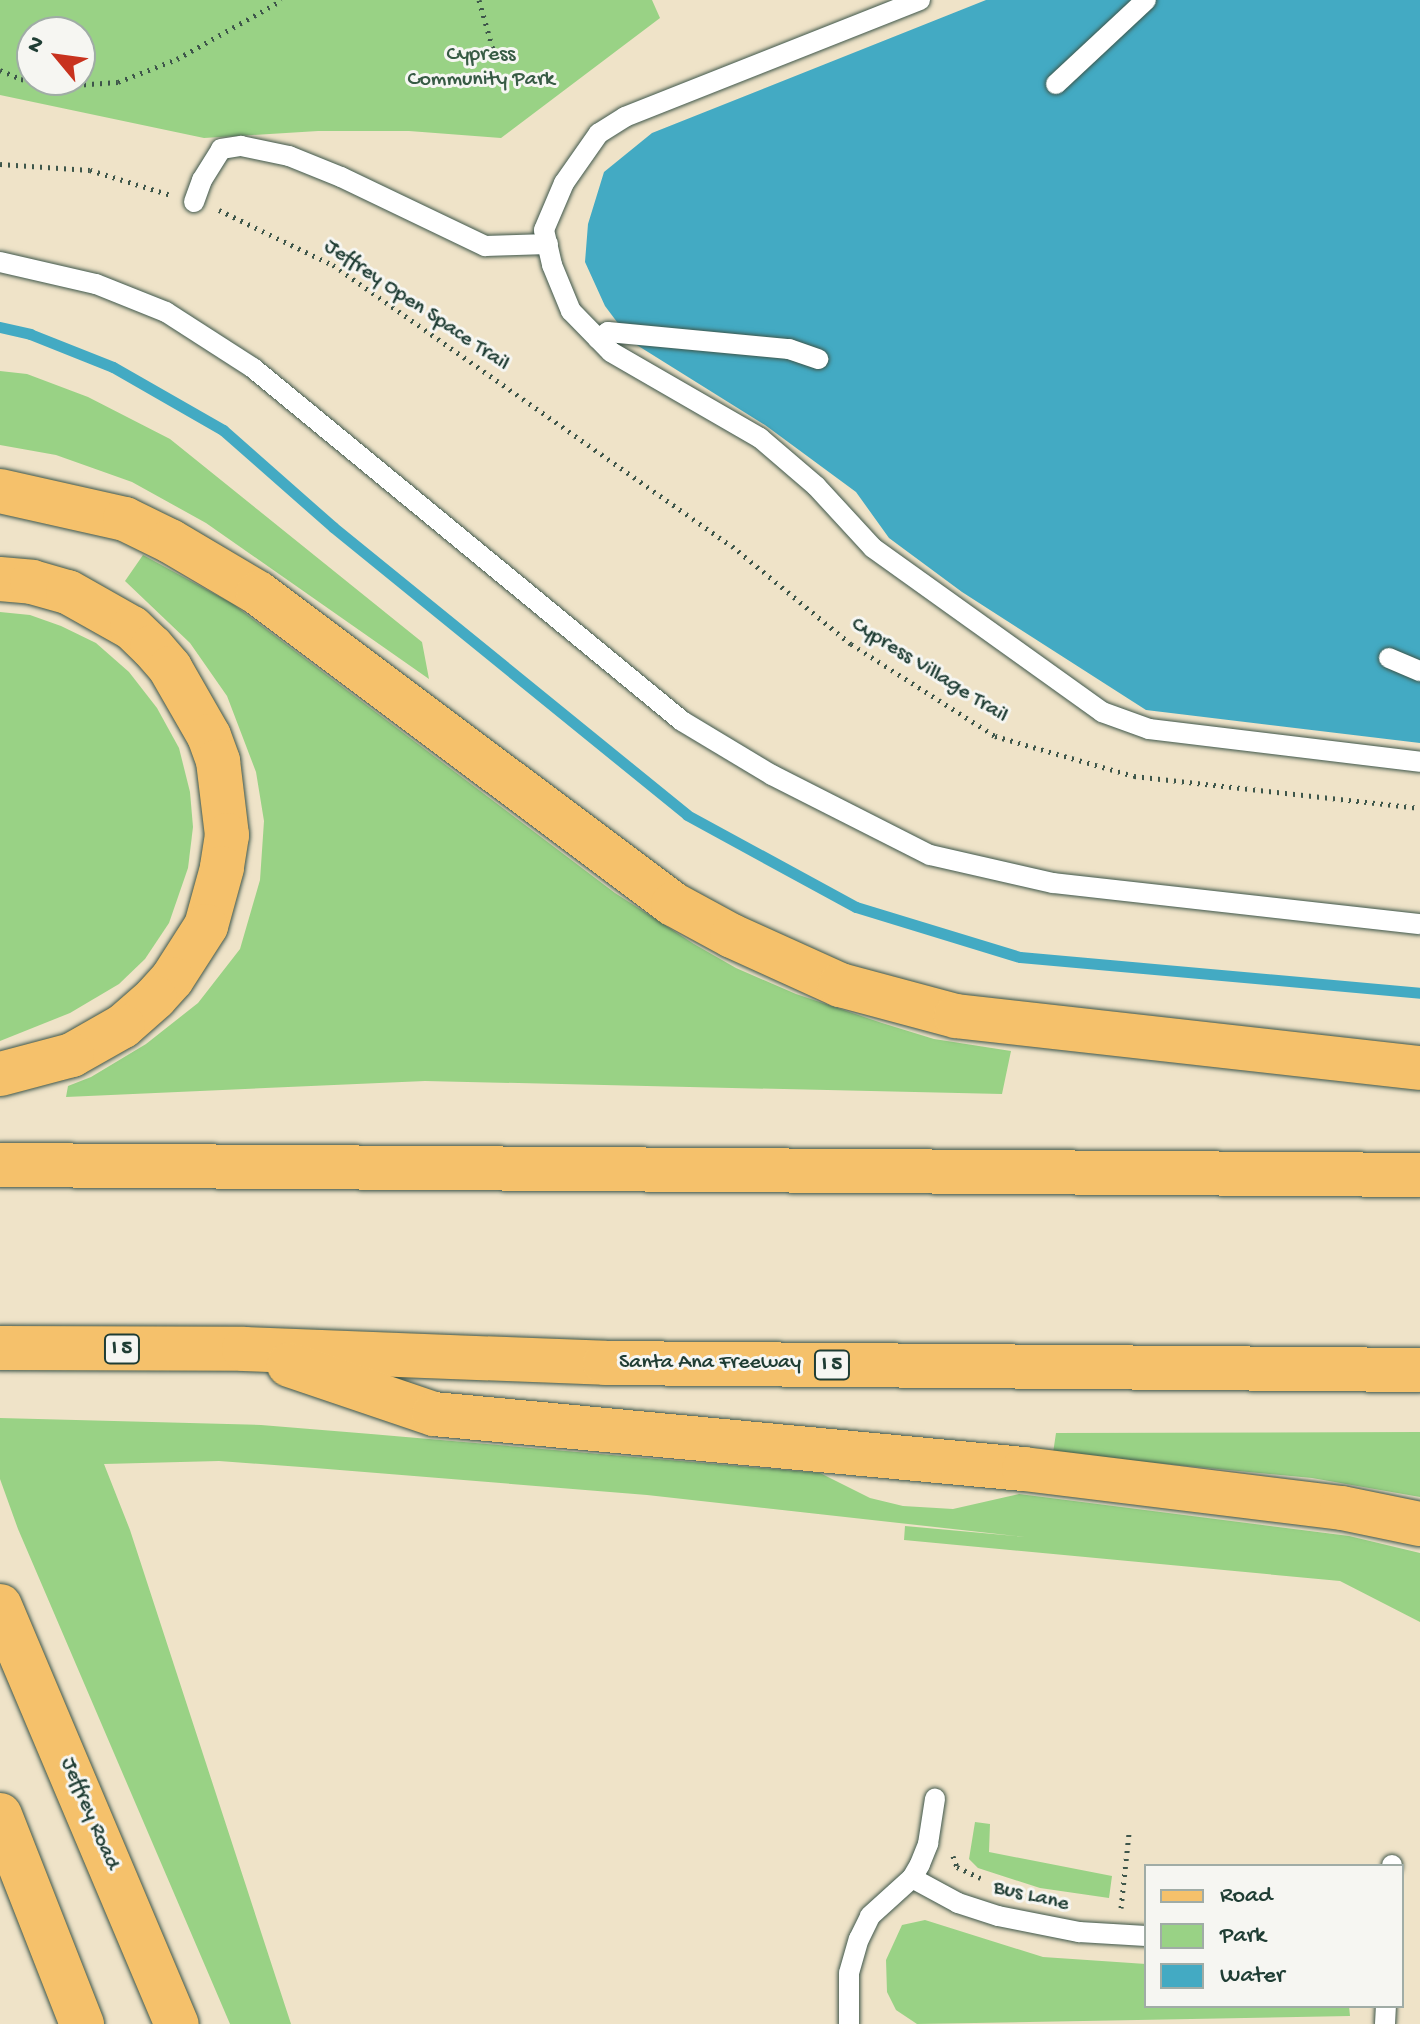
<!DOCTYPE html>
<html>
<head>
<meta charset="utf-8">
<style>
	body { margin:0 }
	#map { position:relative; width:1420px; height:2024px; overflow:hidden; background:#efe3c8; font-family:"Gochi Hand",sans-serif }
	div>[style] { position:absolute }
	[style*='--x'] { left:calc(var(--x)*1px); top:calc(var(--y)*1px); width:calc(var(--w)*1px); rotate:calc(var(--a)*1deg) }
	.green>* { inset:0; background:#99d285 }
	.water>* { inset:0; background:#43aac3 }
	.stream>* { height:11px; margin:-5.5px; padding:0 5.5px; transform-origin:5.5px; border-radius:5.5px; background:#43aac3 }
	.path>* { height:5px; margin-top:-2.5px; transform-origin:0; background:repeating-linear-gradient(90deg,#3e564a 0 2px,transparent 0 8px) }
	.roads { filter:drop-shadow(0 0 2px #3e564a) drop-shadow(0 0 2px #3e564a) }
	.service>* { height:20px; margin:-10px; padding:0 10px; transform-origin:10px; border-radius:10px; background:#fff }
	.primary>* { height:44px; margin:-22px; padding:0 22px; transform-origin:22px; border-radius:22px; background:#f5c16b }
	.motorway>* { height:44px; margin:-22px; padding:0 22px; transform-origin:22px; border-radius:22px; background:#f5c16b }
	span { translate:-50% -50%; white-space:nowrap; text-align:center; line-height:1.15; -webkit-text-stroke:6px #f6f6f2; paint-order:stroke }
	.shield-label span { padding:2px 6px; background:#f6f6f2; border:2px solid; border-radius:6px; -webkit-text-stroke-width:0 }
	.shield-label { font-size:20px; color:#1f3d34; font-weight:700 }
	.park-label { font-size:22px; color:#375b44 }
	.street-label { font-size:22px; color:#1f3d34 }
	.legend { position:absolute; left:1144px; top:1864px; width:260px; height:144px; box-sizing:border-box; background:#f6f6f2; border:2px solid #a0aca6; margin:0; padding:10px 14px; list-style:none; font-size:24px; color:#1f3d34 }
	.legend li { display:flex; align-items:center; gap:16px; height:40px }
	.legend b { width:40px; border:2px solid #a0aca6 }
	.north { position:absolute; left:16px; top:16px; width:80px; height:80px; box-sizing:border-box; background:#f6f6f2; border:2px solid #a0aca6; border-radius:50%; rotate:299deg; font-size:22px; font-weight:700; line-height:32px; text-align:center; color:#1f3d34 }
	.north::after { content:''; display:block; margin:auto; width:28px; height:36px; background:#c8321e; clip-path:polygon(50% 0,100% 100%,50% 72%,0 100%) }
</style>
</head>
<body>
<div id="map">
	<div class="green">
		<i style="clip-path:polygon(evenodd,0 0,652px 0,660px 18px,501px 138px,409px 131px,318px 131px,204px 138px,0 95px,0 0,32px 32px,80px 32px,80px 80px,32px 80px,32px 32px)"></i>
		<i style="clip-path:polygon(0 371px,27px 374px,88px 397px,170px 439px,422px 642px,429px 679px,206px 523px,132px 482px,56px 455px,0 445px)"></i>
		<i style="clip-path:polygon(143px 555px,233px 604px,615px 893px,694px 944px,736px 968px,796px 994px,882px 1023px,934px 1039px,1011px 1051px,1002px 1094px,425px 1081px,66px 1097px,68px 1086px,91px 1077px,146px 1044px,198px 1003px,240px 949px,260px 880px,264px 821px,256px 772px,227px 696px,190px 643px,125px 581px)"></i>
		<i style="clip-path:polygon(0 612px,30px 615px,61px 626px,96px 643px,129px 672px,157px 708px,179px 748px,190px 792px,193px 827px,188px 868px,169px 923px,145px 959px,119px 984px,70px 1013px,0 1041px)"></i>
		<i style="clip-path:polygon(0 1418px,261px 1425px,371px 1434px,820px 1473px,870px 1498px,903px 1506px,953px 1509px,1019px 1494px,1349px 1536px,1420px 1553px,1420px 1622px,1340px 1581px,904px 1540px,905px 1526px,1025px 1537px,647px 1495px,315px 1468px,219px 1461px,104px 1464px,130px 1530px,291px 2024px,230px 2024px,18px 1529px,0 1479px)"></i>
		<i style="clip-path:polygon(1420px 1432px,1420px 1497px,1312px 1478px,1053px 1453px,1056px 1433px)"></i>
		<i style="clip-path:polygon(975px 1822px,990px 1824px,989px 1852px,1112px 1876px,1109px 1898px,1040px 1888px,978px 1868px,969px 1859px)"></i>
		<i style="clip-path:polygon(925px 1920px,1043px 1957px,1146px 1964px,1146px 2006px,1349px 2006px,1350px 2016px,917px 2024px,896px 2010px,887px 1992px,886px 1960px,902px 1925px)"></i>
	</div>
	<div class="water">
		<i style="clip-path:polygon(986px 0,1420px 0,1420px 743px,1146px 710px,962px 592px,889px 538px,856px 492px,765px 425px,632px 342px,605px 306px,585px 262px,588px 224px,604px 172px,652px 133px)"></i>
	</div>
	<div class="stream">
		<i style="--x:0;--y:327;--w:31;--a:13"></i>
		<i style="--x:30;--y:334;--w:89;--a:21.7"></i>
		<i style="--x:113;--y:367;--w:127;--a:29.8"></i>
		<i style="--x:223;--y:430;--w:147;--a:41.4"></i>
		<i style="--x:333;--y:527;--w:456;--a:39.1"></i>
		<i style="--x:687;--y:815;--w:192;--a:28.6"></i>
		<i style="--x:856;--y:907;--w:171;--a:17"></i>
		<i style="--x:1020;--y:957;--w:402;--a:5.1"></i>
	</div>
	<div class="path">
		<i style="--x:479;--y:0;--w:55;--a:74.2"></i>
		<i style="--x:0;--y:70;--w:23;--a:23"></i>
		<i style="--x:21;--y:79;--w:40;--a:10"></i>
		<i style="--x:60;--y:86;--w:58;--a:-3.9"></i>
		<i style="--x:118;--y:82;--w:63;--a:-21.3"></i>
		<i style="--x:177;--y:59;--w:120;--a:-29.3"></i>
		<i style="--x:0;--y:164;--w:90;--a:3.8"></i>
		<i style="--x:90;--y:170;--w:85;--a:17.2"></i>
		<i style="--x:219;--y:210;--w:127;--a:25.8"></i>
		<i style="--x:333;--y:265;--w:488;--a:35.2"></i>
		<i style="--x:732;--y:546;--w:154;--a:39.5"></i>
		<i style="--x:851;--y:644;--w:171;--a:32.6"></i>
		<i style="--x:995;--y:736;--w:145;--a:16.1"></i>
		<i style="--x:1134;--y:776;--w:288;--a:6.4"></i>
		<i style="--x:953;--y:1856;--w:12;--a:70"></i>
		<i style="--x:957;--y:1867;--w:26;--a:25"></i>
		<i style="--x:1121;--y:1908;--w:75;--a:-83.9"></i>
	</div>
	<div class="roads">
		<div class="service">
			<i style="--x:920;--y:0;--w:317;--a:158.4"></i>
			<i style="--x:625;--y:117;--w:31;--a:148"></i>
			<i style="--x:599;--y:133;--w:61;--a:125"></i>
			<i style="--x:564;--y:183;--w:51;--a:113.1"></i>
			<i style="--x:544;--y:230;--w:36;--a:77"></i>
			<i style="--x:552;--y:265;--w:50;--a:67.6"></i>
			<i style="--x:571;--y:311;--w:57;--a:45.7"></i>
			<i style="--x:611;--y:352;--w:172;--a:30"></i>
			<i style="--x:760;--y:438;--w:74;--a:40.6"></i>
			<i style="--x:816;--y:486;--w:84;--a:47.4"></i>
			<i style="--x:873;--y:548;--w:282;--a:35.6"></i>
			<i style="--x:1102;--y:712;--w:50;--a:19.9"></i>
			<i style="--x:1149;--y:729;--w:273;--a:6.9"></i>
			<i style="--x:1056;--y:84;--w:123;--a:-43"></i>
			<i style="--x:194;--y:202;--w:23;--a:-70"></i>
			<i style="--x:202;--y:180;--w:36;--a:-58"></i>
			<i style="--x:221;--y:149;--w:20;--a:-9"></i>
			<i style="--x:241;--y:146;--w:49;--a:11.8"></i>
			<i style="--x:289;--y:156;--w:56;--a:22"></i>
			<i style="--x:341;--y:177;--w:160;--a:25.6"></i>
			<i style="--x:485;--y:246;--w:63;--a:-1.8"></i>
			<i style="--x:0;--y:262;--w:98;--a:12.9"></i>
			<i style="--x:96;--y:284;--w:75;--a:21.8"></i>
			<i style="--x:166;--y:312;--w:103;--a:32.8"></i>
			<i style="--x:253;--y:368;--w:556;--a:39.45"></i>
			<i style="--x:682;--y:721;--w:105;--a:31"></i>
			<i style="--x:772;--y:775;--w:177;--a:26.9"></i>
			<i style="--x:930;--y:855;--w:126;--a:12.8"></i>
			<i style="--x:1053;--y:883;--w:369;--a:6.4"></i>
			<i style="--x:598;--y:339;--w:12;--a:-35"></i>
			<i style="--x:608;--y:332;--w:182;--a:5.4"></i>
			<i style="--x:789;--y:349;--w:31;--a:19"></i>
			<i style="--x:1389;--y:658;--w:34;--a:23"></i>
			<i style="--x:1392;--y:1866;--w:1;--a:-90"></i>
			<i style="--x:912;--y:1878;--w:52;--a:28.5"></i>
			<i style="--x:958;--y:1903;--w:42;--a:18"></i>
			<i style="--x:998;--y:1916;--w:83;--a:11.2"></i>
			<i style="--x:1079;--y:1932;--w:67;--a:3.4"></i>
			<i style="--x:849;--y:2024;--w:51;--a:-90"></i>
			<i style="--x:849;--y:1973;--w:35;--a:-74"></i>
			<i style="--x:859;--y:1939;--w:25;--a:-64"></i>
			<i style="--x:870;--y:1916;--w:57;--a:-42.1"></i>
			<i style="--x:912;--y:1878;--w:16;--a:-60"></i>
			<i style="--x:920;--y:1864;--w:22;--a:-68"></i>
			<i style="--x:928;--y:1844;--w:46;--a:-81.2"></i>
			<i style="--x:1385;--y:2024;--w:18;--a:-87"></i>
		</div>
		<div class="primary">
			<i style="--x:0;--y:1606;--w:454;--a:67.1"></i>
			<i style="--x:0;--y:1815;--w:225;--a:68.6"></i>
		</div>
		<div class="motorway">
			<i style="--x:0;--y:491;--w:128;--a:12.6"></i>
			<i style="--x:125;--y:519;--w:50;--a:26.1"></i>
			<i style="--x:170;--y:541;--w:102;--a:30.6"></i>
			<i style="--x:258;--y:593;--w:519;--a:36.85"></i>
			<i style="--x:673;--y:904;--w:67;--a:28.5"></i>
			<i style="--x:732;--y:936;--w:119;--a:24.4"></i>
			<i style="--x:840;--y:985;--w:120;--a:15"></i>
			<i style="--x:956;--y:1016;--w:467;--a:6.4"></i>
			<i style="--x:0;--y:579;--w:32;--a:5"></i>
			<i style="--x:32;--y:582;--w:37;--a:16"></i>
			<i style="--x:68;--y:592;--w:73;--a:29.4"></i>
			<i style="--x:132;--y:628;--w:28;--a:44"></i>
			<i style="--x:152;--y:647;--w:28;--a:49"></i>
			<i style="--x:170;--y:668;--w:78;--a:60.2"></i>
			<i style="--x:209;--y:736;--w:27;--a:70"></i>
			<i style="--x:218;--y:761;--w:75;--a:83.1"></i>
			<i style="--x:227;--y:835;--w:33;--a:99"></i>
			<i style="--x:222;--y:868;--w:60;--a:105.4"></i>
			<i style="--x:206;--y:926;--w:63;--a:122.7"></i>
			<i style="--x:172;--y:979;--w:25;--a:132"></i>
			<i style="--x:155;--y:998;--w:43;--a:138.8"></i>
			<i style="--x:123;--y:1026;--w:59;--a:150.4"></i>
			<i style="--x:72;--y:1055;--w:74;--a:165.2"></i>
			<i style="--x:0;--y:1165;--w:1420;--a:0.4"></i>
			<i style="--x:0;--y:1348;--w:244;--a:0.2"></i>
			<i style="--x:244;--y:1349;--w:361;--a:2.2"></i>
			<i style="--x:605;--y:1363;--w:815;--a:0.49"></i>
			<i style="--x:289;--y:1365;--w:153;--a:18.7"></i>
			<i style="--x:434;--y:1414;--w:593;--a:5.33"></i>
			<i style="--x:1024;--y:1469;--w:320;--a:7"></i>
			<i style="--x:1342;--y:1508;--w:80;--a:11.6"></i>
		</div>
	</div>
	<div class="shield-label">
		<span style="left:122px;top:1349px">I 5</span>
		<span style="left:832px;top:1365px">I 5</span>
	</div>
	<div class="park-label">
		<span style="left:481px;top:68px">Cypress<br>Community Park</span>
	</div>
	<div class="street-label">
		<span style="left:416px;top:306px;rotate:34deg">Jeffrey Open Space Trail</span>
		<span style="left:929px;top:671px;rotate:32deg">Cypress Village Trail</span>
		<span style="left:710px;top:1364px">Santa Ana Freeway</span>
		<span style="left:89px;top:1814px;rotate:67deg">Jeffrey Road</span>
		<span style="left:1031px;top:1897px;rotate:13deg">Bus Lane</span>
	</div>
	<ul class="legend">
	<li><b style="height:10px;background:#f5c16b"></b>Road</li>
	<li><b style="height:22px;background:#99d285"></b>Park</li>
	<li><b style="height:22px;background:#43aac3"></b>Water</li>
	</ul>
	<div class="north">N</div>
</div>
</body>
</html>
